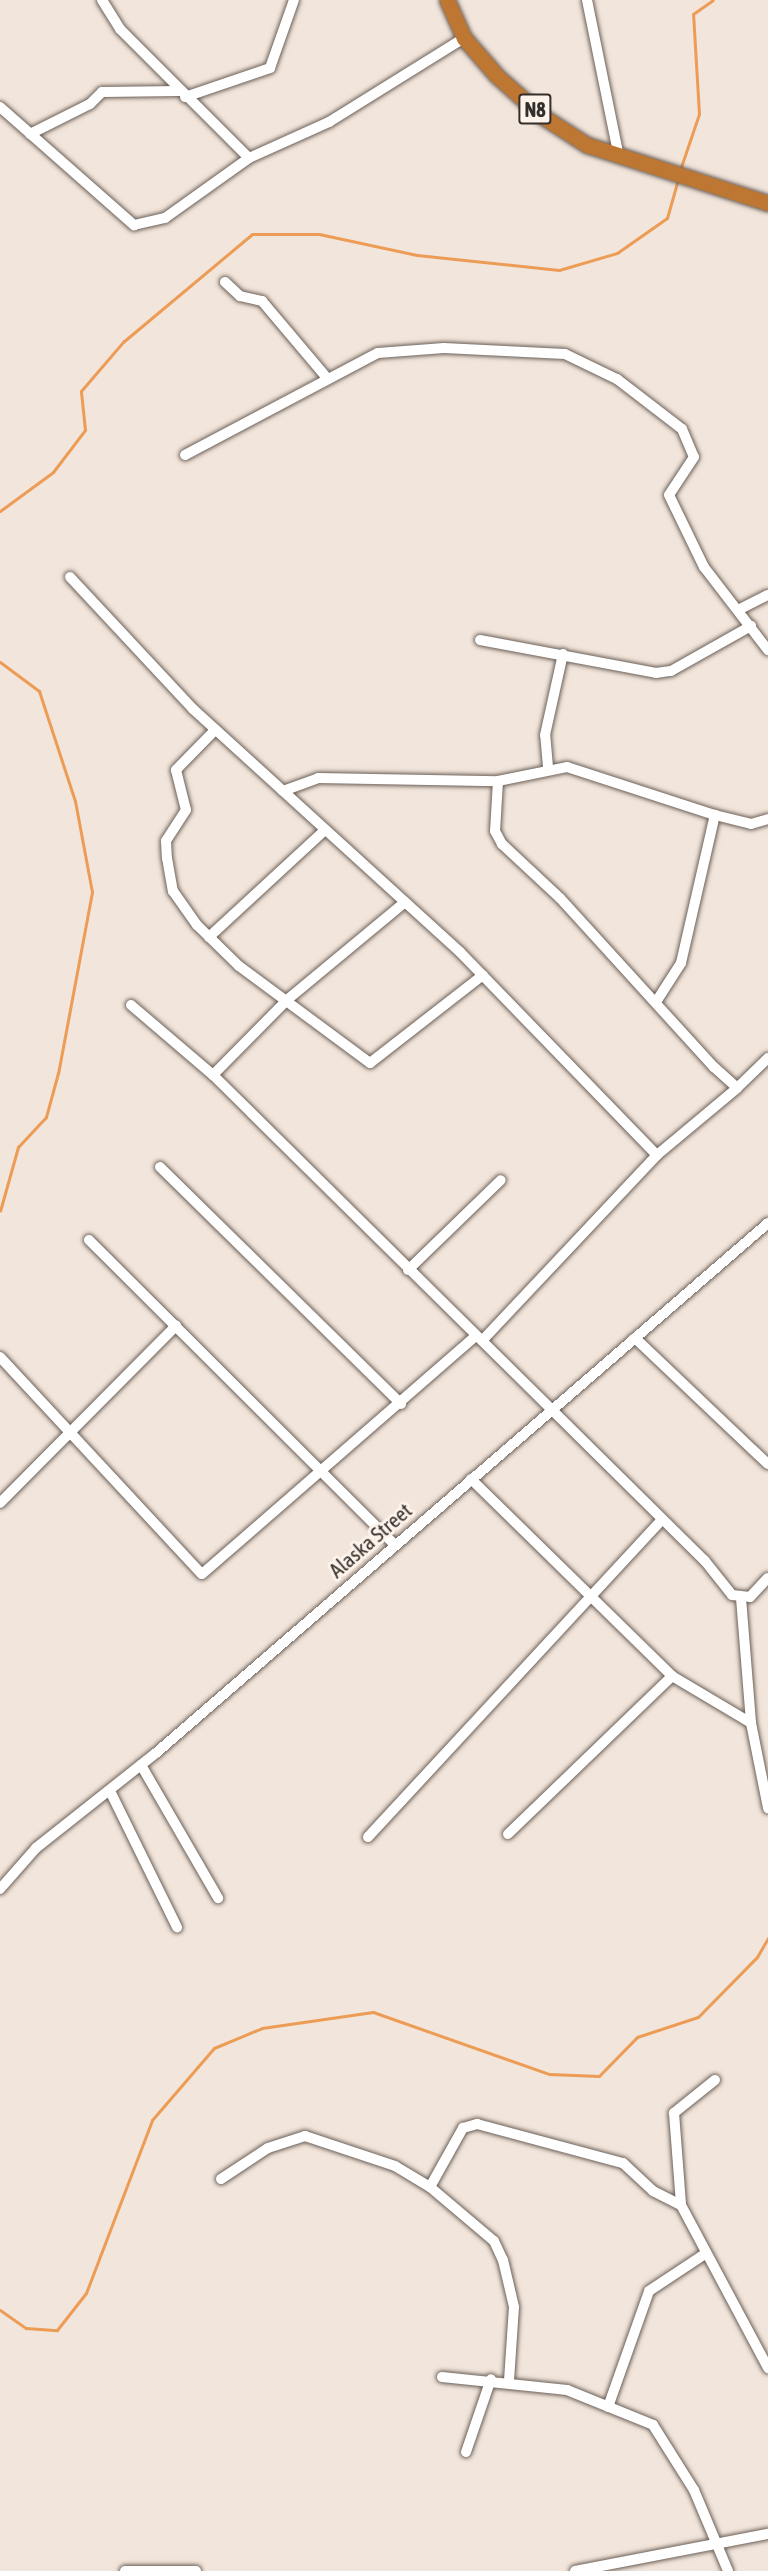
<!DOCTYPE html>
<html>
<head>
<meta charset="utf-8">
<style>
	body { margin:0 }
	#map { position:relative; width:768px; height:2571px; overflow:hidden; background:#f2e5db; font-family:"Asap Condensed",sans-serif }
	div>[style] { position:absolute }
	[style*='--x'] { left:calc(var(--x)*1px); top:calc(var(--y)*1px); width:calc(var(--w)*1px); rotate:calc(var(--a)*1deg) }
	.stream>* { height:3px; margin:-1.5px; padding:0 1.5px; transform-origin:1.5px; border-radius:1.5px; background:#ed9c56 }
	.roads { filter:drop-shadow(0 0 2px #6b6058) drop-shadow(0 0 2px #6b6058) }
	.minor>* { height:10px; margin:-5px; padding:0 5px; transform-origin:5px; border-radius:5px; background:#fff }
	.highway>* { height:15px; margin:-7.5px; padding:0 7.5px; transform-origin:7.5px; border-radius:7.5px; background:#be7633 }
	span { translate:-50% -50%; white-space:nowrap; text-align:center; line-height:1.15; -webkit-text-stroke:6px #fdf3eb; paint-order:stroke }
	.shield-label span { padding:2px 4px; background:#fdf3eb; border:2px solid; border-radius:4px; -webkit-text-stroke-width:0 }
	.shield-label { font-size:20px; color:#332e2a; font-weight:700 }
	.street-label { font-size:21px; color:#332e2a }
</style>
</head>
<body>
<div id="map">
	<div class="stream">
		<i style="--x:680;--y:170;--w:59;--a:-71.3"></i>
		<i style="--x:699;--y:114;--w:100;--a:-93.4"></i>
		<i style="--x:693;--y:14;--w:24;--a:-35"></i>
		<i style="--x:0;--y:511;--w:66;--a:-36.3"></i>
		<i style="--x:53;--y:472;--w:53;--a:-52.7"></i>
		<i style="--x:85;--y:430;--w:39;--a:-96"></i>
		<i style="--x:81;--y:391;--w:65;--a:-49.4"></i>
		<i style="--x:123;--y:342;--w:168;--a:-39.9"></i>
		<i style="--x:252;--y:234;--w:67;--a:0"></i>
		<i style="--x:319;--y:234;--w:100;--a:12.1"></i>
		<i style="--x:417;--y:255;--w:143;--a:6"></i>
		<i style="--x:559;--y:270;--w:60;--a:-16.3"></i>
		<i style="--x:617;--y:253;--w:61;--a:-35"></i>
		<i style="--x:667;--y:218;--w:41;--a:-74.2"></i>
		<i style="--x:0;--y:662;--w:49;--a:36.6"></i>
		<i style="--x:39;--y:691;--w:116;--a:71.9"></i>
		<i style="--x:75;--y:801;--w:93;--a:79.4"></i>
		<i style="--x:92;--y:892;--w:184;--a:100.6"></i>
		<i style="--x:58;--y:1073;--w:46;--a:105.3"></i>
		<i style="--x:46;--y:1117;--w:41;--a:133"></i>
		<i style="--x:18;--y:1147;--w:66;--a:105.7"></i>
		<i style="--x:0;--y:2310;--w:32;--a:35"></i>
		<i style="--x:26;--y:2328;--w:31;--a:4"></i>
		<i style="--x:57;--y:2330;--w:47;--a:-51.9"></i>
		<i style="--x:86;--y:2293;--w:185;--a:-69.1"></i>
		<i style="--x:152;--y:2120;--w:95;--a:-49.3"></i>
		<i style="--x:214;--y:2048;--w:52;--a:-22.6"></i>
		<i style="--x:262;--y:2028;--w:112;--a:-8.2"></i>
		<i style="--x:373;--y:2012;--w:187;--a:19.4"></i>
		<i style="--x:549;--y:2074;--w:50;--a:2.3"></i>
		<i style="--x:599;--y:2076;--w:54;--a:-45.7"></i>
		<i style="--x:637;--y:2037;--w:64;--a:-18.2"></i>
		<i style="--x:698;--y:2017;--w:84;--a:-45.5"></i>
		<i style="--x:757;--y:1957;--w:22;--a:-60"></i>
	</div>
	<div class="roads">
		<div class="minor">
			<i style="--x:102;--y:0;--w:34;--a:58"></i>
			<i style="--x:120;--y:29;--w:182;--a:45"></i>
			<i style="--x:249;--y:158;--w:88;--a:-24.2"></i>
			<i style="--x:329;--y:122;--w:159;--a:-31.9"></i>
			<i style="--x:587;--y:0;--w:160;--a:78.5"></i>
			<i style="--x:185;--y:97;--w:90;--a:-18.8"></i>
			<i style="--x:270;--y:68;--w:72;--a:-70.6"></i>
			<i style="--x:0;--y:107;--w:179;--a:41.4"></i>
			<i style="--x:134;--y:225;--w:32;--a:-13"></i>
			<i style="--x:165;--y:218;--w:103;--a:-35.5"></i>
			<i style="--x:30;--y:134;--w:67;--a:-26.6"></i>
			<i style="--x:90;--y:104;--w:17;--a:-45"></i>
			<i style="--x:102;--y:92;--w:77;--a:-0.7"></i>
			<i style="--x:225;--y:282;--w:21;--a:43"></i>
			<i style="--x:240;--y:296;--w:23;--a:13"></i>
			<i style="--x:262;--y:301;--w:102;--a:49.8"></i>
			<i style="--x:185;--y:455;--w:218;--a:-27.9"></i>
			<i style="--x:378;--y:353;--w:66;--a:-4.3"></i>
			<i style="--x:444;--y:348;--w:121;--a:2.8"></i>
			<i style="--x:565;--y:354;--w:58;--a:25.7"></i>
			<i style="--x:617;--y:379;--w:82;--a:37.6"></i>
			<i style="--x:682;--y:429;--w:30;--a:67"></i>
			<i style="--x:694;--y:457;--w:45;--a:123.3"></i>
			<i style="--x:669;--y:495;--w:80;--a:64.1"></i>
			<i style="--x:704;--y:567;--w:105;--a:52.4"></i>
			<i style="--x:70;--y:577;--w:180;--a:47"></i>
			<i style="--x:193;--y:709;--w:361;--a:42.3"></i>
			<i style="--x:460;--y:952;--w:283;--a:45.9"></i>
			<i style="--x:657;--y:1155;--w:255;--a:133.3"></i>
			<i style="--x:740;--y:609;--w:31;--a:-27"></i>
			<i style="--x:480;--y:640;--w:179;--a:10.6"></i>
			<i style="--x:656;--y:673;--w:15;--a:-8"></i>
			<i style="--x:671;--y:671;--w:92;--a:-29.4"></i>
			<i style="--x:215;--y:730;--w:56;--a:134.3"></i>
			<i style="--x:176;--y:770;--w:41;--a:76"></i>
			<i style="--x:186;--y:810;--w:37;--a:123"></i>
			<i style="--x:166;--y:841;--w:17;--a:87"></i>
			<i style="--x:167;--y:858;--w:34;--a:80"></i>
			<i style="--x:173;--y:891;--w:42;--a:54.8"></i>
			<i style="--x:197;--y:925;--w:59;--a:44.3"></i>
			<i style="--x:239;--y:966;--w:163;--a:36.5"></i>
			<i style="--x:370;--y:1063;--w:143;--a:-37.9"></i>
			<i style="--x:548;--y:767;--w:32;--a:-95"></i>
			<i style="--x:545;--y:735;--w:83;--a:-77.5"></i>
			<i style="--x:498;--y:781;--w:50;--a:93.4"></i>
			<i style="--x:495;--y:831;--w:15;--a:62"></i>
			<i style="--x:502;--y:844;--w:79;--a:43"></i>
			<i style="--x:560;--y:898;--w:229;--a:47.7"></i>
			<i style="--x:714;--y:1067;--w:31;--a:42"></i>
			<i style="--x:737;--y:1088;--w:43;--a:-44.1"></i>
			<i style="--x:283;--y:791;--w:37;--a:-20"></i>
			<i style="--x:318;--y:778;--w:180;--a:1"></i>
			<i style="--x:498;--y:781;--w:70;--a:-11.5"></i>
			<i style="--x:567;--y:767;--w:156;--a:18"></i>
			<i style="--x:715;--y:815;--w:37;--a:14"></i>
			<i style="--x:751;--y:824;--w:18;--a:-16"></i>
			<i style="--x:209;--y:937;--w:158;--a:-42.7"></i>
			<i style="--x:656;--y:1002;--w:46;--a:-57.3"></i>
			<i style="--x:681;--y:963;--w:152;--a:-77.1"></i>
			<i style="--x:131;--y:1005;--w:108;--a:40.5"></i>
			<i style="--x:213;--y:1075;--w:692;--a:44.65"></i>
			<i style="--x:705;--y:1561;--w:43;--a:51.5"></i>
			<i style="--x:732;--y:1595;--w:18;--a:6"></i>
			<i style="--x:750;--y:1597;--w:26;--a:-47"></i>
			<i style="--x:213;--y:1075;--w:105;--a:-45.4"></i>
			<i style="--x:287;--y:1000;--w:153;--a:-39.7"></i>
			<i style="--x:657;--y:1155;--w:104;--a:-39.9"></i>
			<i style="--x:160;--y:1167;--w:338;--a:44.5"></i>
			<i style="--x:89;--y:1240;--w:432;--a:44.9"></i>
			<i style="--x:408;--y:1270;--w:129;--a:-44.1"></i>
			<i style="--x:635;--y:1338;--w:183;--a:43.5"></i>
			<i style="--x:0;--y:1357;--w:296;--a:47.1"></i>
			<i style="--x:202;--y:1574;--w:363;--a:-41"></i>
			<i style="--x:471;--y:1479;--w:281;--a:44.4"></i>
			<i style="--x:672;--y:1676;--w:92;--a:30.7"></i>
			<i style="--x:0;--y:1503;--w:250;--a:-45.2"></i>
			<i style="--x:741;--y:1598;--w:125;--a:85.4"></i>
			<i style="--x:751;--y:1723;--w:87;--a:78.7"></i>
			<i style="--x:141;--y:1765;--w:154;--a:59.9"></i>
			<i style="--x:110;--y:1791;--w:152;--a:63.8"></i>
			<i style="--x:508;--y:1834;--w:228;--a:-43.9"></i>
			<i style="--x:368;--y:1837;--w:433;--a:-47.2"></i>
			<i style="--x:0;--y:1889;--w:55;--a:-48.7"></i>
			<i style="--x:36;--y:1848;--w:153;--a:-38.4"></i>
			<i style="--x:156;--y:1753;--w:810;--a:-40.89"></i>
			<i style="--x:715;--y:2080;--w:53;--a:141.2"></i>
			<i style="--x:674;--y:2113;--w:92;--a:85.6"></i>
			<i style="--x:681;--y:2205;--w:185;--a:61.9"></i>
			<i style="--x:221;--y:2179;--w:56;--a:-33.4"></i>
			<i style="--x:268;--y:2148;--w:39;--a:-18"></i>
			<i style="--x:305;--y:2136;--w:95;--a:18.4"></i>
			<i style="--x:395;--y:2166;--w:41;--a:31"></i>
			<i style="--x:430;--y:2187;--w:84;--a:40.2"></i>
			<i style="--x:494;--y:2241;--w:21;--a:65"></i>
			<i style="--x:503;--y:2260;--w:48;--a:76.8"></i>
			<i style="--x:514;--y:2307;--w:73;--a:93.9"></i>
			<i style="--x:430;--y:2187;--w:68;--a:-60.8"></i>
			<i style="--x:463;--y:2128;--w:15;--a:-16"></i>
			<i style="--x:477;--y:2124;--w:151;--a:15"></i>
			<i style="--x:623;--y:2163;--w:41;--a:43"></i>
			<i style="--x:653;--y:2191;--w:31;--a:27"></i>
			<i style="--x:442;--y:2377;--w:126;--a:5.9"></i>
			<i style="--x:567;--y:2390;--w:93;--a:22.1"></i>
			<i style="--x:653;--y:2425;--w:77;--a:57.8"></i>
			<i style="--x:694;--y:2490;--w:88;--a:67.2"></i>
			<i style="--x:608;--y:2407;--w:123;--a:-70.5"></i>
			<i style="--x:649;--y:2291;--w:67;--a:-33.5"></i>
			<i style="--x:466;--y:2452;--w:77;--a:-71.1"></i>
			<i style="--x:125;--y:2571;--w:71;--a:0"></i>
			<i style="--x:575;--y:2571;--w:197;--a:-10.9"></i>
		</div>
		<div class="highway">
			<i style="--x:447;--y:0;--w:42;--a:65.9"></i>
			<i style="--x:464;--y:38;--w:50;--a:49"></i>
			<i style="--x:497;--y:76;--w:60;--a:41.6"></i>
			<i style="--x:542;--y:116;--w:54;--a:32.8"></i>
			<i style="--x:587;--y:145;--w:190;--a:17.8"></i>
		</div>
	</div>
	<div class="shield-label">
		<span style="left:535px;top:109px">N8</span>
	</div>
	<div class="street-label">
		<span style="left:370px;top:1540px;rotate:-41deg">Alaska Street</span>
	</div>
</div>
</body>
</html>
